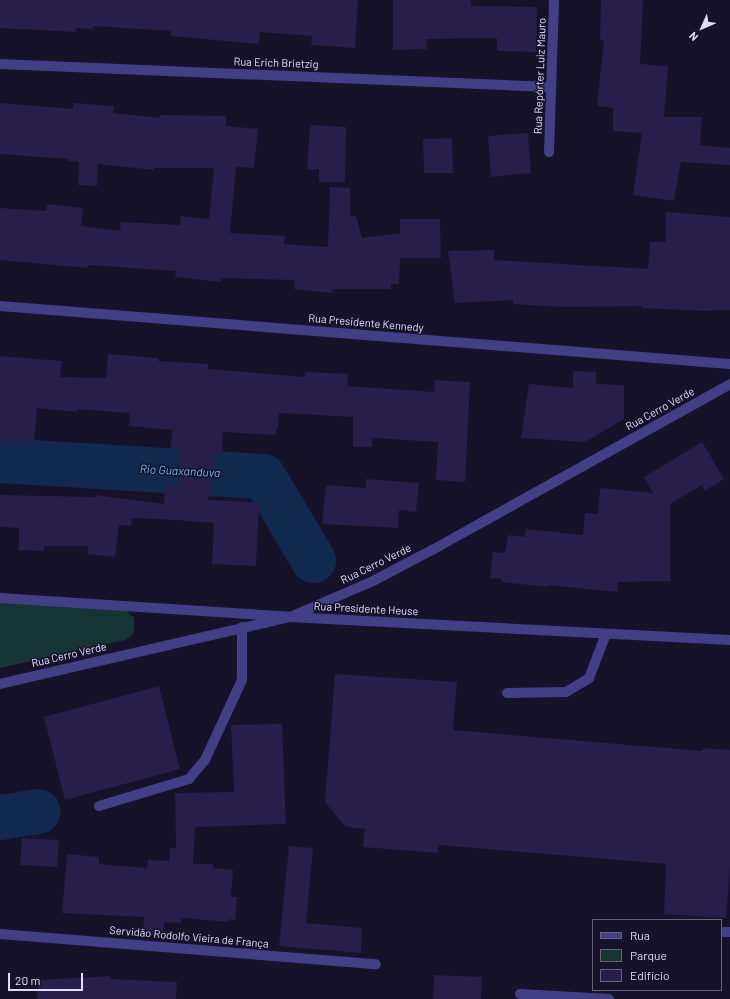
<!DOCTYPE html>
<html>
<head>
<meta charset="utf-8">
<style>
	body { margin:0 }
	#map { position:relative; width:730px; height:999px; overflow:hidden; background:#16122a; font-family:Barlow,sans-serif }
	div>[style] { position:absolute }
	[style*='--x'] { left:calc(var(--x)*1px); top:calc(var(--y)*1px); width:calc(var(--w)*1px); rotate:calc(var(--a)*1deg) }
	.green>* { inset:0; background:#153433 }
	.river>* { height:45px; margin:-22.5px; padding:0 22.5px; transform-origin:22.5px; border-radius:22.5px; background:#11284f }
	.building>* { inset:0; background:#281e4a }
	.minor>* { height:10px; margin:-5px; padding:0 5px; transform-origin:5px; border-radius:5px; background:#423f87 }
	span { translate:-50% -50%; white-space:nowrap; text-align:center; line-height:1.15; -webkit-text-stroke:3px #16122a; paint-order:stroke }
	.street-label { font-size:11px; color:#e0dcfe }
	.water-label { font-size:12px; color:#6eb7fa; font-style:italic }
	.legend { position:absolute; left:592px; top:919px; width:130px; height:72px; box-sizing:border-box; background:#16122a; border:1px solid #67637f; margin:0; padding:5px 7px; list-style:none; font-size:12px; color:#e0dcfe }
	.legend li { display:flex; align-items:center; gap:8px; height:20px }
	.legend b { width:20px; border:1px solid #67637f }
	.north { position:absolute; left:682px; top:8px; width:40px; height:40px; -webkit-text-stroke:3px #16122a; paint-order:stroke; rotate:225deg; font-size:11px; font-weight:700; line-height:16px; text-align:center; color:#e0dcfe }
	.north::after { content:''; display:block; margin:auto; width:14px; height:18px; background:#e0dcfe; clip-path:polygon(50% 0,100% 100%,50% 72%,0 100%) }
	.scale { position:absolute; left:8px; top:973px; width:75px; height:18px; box-sizing:border-box; border:2px solid #e0dcfe; border-top:0; padding-left:5px; font-size:12px; line-height:14px; white-space:nowrap; color:#e0dcfe; -webkit-text-stroke:3px #16122a; paint-order:stroke }
</style>
</head>
<body>
<div id="map">
	<div class="green">
		<i style="clip-path:polygon(0 602px,126px 610px,134px 618px,134px 631px,131px 636px,125px 640px,0 668px)"></i>
	</div>
	<div class="river">
		<i style="--x:0;--y:460;--w:263;--a:3.5"></i>
		<i style="--x:263;--y:476;--w:98;--a:59.2"></i>
		<i style="--x:0;--y:817;--w:38;--a:-9"></i>
	</div>
	<div class="building">
		<i style="clip-path:polygon(0 0,358px 0,355px 48px,311px 45px,312px 36px,260px 32px,259px 44px,171px 36px,171px 31px,93px 26px,93px 29px,76px 28px,75px 32px,0 28px)"></i>
		<i style="clip-path:polygon(393px 0,471px 0,471px 6px,537px 7px,536px 52px,497px 51px,497px 38px,426px 39px,427px 49px,393px 50px)"></i>
		<i style="clip-path:polygon(601px 0,643px 0,640px 64px,668px 66px,664px 117px,702px 117px,700px 145px,730px 148px,730px 165px,681px 162px,674px 201px,633px 195px,642px 133px,613px 131px,613px 108px,597px 106px,604px 40px,600px 40px)"></i>
		<i style="clip-path:polygon(0 103px,73px 109px,73px 103px,114px 106px,113px 113px,160px 118px,160px 115px,226px 116px,226px 126px,258px 129px,254px 168px,236px 167px,230px 233px,285px 236px,284px 244px,328px 247px,330px 187px,350px 188px,350px 216px,356px 216px,362px 238px,400px 233px,400px 219px,440px 219px,441px 258px,400px 258px,399px 284px,391px 284px,391px 289px,333px 289px,332px 293px,294px 289px,295px 280px,221px 278px,221px 282px,175px 277px,176px 271px,88px 265px,87px 268px,0 260px,0 208px,46px 211px,47px 204px,83px 208px,81px 226px,120px 231px,121px 222px,180px 225px,181px 216px,209px 219px,214px 168px,154px 168px,154px 170px,98px 164px,97px 186px,78px 185px,79px 162px,68px 161px,68px 159px,0 154px)"></i>
		<i style="clip-path:polygon(310px 125px,346px 127px,345px 182px,319px 182px,319px 169px,307px 170px)"></i>
		<i style="clip-path:polygon(528px 133px,531px 173px,491px 177px,488px 136px)"></i>
		<i style="clip-path:polygon(452px 138px,453px 173px,424px 173px,423px 139px)"></i>
		<i style="clip-path:polygon(666px 212px,730px 217px,730px 310px,705px 311px,642px 308px,642px 306px,563px 307px,513px 304px,513px 300px,455px 303px,448px 251px,494px 250px,494px 260px,648px 269px,650px 242px,666px 242px)"></i>
		<i style="clip-path:polygon(108px 354px,158px 358px,158px 361px,208px 364px,208px 369px,305px 377px,306px 372px,348px 374px,347px 386px,434px 392px,435px 380px,470px 382px,465px 482px,436px 480px,438px 442px,372px 438px,372px 447px,353px 447px,353px 417px,279px 413px,278px 429px,276px 429px,275px 435px,223px 432px,222px 454px,215px 453px,208px 500px,259px 503px,256px 566px,212px 564px,214px 523px,176px 520px,132px 518px,131px 526px,119px 525px,115px 557px,87px 554px,88px 546px,44px 546px,44px 551px,19px 550px,19px 528px,0 527px,0 495px,95px 497px,95px 495px,164px 504px,165px 486px,178px 486px,180px 450px,170px 449px,173px 430px,129px 426px,130px 413px,77px 409px,77px 412px,37px 408px,34px 441px,0 441px,0 356px,62px 361px,60px 377px,106px 378px)"></i>
		<i style="clip-path:polygon(573px 371px,596px 372px,596px 384px,624px 385px,624px 419px,585px 442px,521px 438px,529px 384px,573px 388px)"></i>
		<i style="clip-path:polygon(702px 442px,724px 479px,704px 491px,702px 485px,670px 504px,670px 581px,618px 582px,617px 592px,548px 585px,548px 587px,502px 582px,502px 579px,490px 578px,493px 552px,505px 553px,508px 535px,525px 537px,526px 529px,583px 535px,585px 513px,598px 514px,600px 488px,653px 493px,644px 477px)"></i>
		<i style="clip-path:polygon(366px 479px,419px 483px,416px 512px,399px 510px,398px 528px,322px 524px,326px 485px,366px 488px)"></i>
		<i style="clip-path:polygon(335px 674px,457px 682px,453px 730px,702px 751px,703px 748px,730px 750px,730px 869px,726px 918px,664px 914px,666px 864px,438px 845px,438px 853px,363px 847px,365px 829px,346px 827px,325px 802px)"></i>
		<i style="clip-path:polygon(159px 686px,180px 769px,65px 800px,44px 717px)"></i>
		<i style="clip-path:polygon(282px 724px,286px 824px,195px 827px,193px 864px,213px 864px,213px 868px,233px 870px,231px 897px,237px 897px,235px 920px,229px 919px,229px 922px,181px 918px,181px 923px,164px 922px,163px 936px,143px 934px,144px 917px,62px 913px,67px 854px,99px 857px,99px 864px,147px 868px,148px 860px,170px 861px,170px 848px,176px 848px,175px 793px,234px 792px,231px 725px)"></i>
		<i style="clip-path:polygon(22px 838px,59px 840px,57px 867px,20px 865px)"></i>
		<i style="clip-path:polygon(289px 846px,313px 848px,306px 923px,362px 928px,361px 953px,279px 946px)"></i>
		<i style="clip-path:polygon(434px 975px,482px 977px,481px 999px,433px 999px)"></i>
		<i style="clip-path:polygon(110px 976px,110px 979px,177px 982px,176px 999px,37px 999px,38px 980px)"></i>
	</div>
	<div class="minor">
		<i style="--x:0;--y:64;--w:551;--a:2.39"></i>
		<i style="--x:549;--y:152;--w:152;--a:-88.1"></i>
		<i style="--x:0;--y:306;--w:732;--a:4.54"></i>
		<i style="--x:0;--y:598;--w:291;--a:3.7"></i>
		<i style="--x:290;--y:617;--w:441;--a:3"></i>
		<i style="--x:0;--y:684;--w:298;--a:-13"></i>
		<i style="--x:290;--y:617;--w:90;--a:-23.4"></i>
		<i style="--x:373;--y:581;--w:69;--a:-27.7"></i>
		<i style="--x:434;--y:549;--w:339;--a:-29.1"></i>
		<i style="--x:507;--y:693;--w:59;--a:-1"></i>
		<i style="--x:566;--y:692;--w:27;--a:-31"></i>
		<i style="--x:589;--y:678;--w:47;--a:-68.9"></i>
		<i style="--x:99;--y:806;--w:94;--a:-16.7"></i>
		<i style="--x:189;--y:779;--w:25;--a:-50"></i>
		<i style="--x:205;--y:760;--w:88;--a:-65.2"></i>
		<i style="--x:242;--y:680;--w:53;--a:-90"></i>
		<i style="--x:721;--y:932;--w:9;--a:0"></i>
		<i style="--x:0;--y:934;--w:377;--a:4.6"></i>
		<i style="--x:520;--y:994;--w:89;--a:3.2"></i>
	</div>
	<div class="street-label">
		<span style="left:276px;top:63px;rotate:2deg">Rua Erich Brietzig</span>
		<span style="left:540px;top:76px;rotate:-88deg">Rua Repórter Luiz Mauro</span>
		<span style="left:366px;top:323px;rotate:5deg">Rua Presidente Kennedy</span>
		<span style="left:660px;top:409px;rotate:-29deg">Rua Cerro Verde</span>
		<span style="left:376px;top:564px;rotate:-26deg">Rua Cerro Verde</span>
		<span style="left:366px;top:609px;rotate:3deg">Rua Presidente Heuse</span>
		<span style="left:69px;top:655px;rotate:-13deg">Rua Cerro Verde</span>
		<span style="left:189px;top:937px;rotate:5deg">Servidão Rodolfo Vieira de França</span>
	</div>
	<div class="water-label">
		<span style="left:180px;top:471px;rotate:3deg">Rio Guaxanduva</span>
	</div>
	<ul class="legend">
	<li><b style="height:5px;background:#423f87"></b>Rua</li>
	<li><b style="height:11px;background:#153433"></b>Parque</li>
	<li><b style="height:11px;background:#281e4a"></b>Edifício</li>
	</ul>
	<div class="north">N</div>
	<div class="scale">20 m</div>
</div>
</body>
</html>
